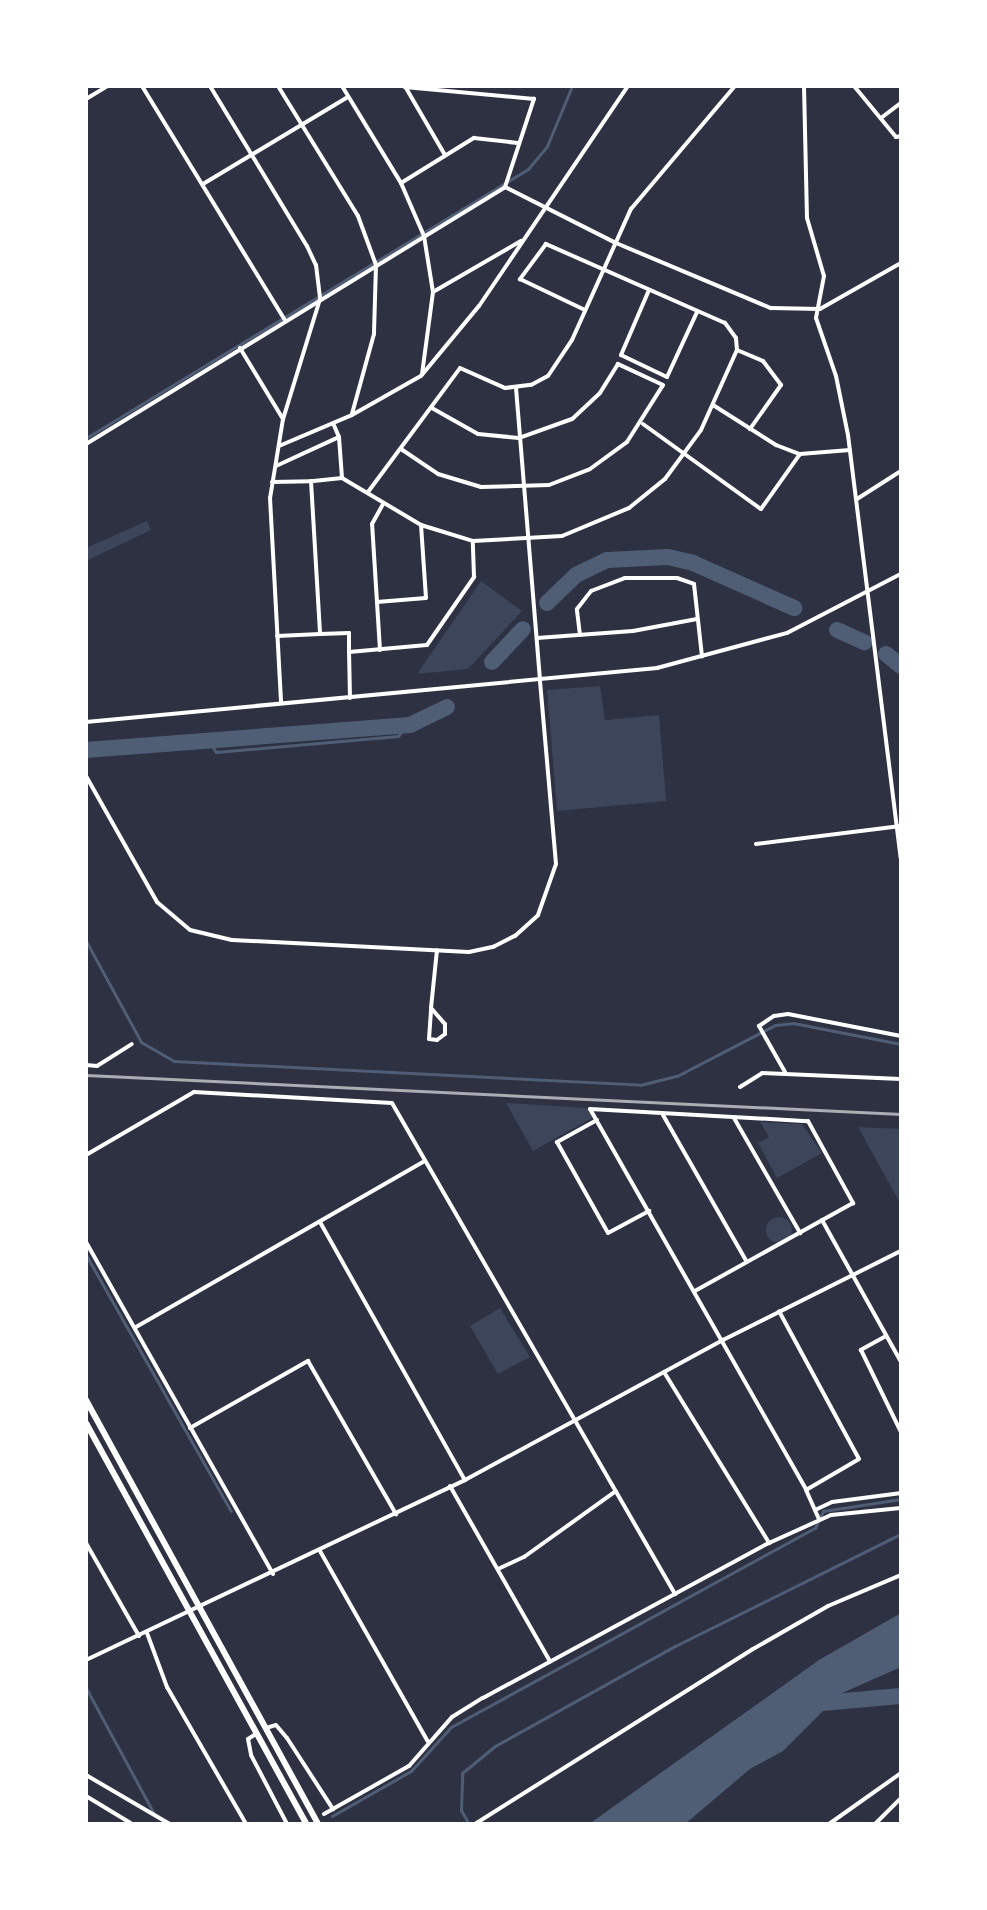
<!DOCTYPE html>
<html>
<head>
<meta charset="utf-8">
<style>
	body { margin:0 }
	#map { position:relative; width:987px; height:1910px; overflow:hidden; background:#2d3142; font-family:Poppins,sans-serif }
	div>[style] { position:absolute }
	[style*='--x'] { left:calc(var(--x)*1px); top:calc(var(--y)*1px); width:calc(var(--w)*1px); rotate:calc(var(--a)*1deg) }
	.green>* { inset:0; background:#3c4559 }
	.round { border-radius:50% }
	.water>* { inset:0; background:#4f5d75 }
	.stream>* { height:3px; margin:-1.5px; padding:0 1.5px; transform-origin:1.5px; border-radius:1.5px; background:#4f5d75 }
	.river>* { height:16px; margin:-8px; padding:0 8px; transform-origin:8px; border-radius:8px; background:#4f5d75 }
	.minor>* { height:4px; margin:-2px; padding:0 2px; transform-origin:2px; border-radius:2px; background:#fff }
	.tertiary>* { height:4px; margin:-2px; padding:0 2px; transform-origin:2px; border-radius:2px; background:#fff }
	.primary>* { height:6px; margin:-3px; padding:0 3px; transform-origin:3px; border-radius:3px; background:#fff }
	.rail>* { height:3px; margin:-1.5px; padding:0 1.5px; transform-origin:1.5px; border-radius:1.5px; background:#abadb3 }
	span { translate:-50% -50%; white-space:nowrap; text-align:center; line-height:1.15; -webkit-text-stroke:8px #fff; paint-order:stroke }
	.frame { position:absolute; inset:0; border:88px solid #fff; pointer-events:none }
</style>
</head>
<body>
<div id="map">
	<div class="green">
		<i style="clip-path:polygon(147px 521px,151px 530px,86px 561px,86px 548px)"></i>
		<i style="clip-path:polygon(481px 581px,522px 611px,468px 669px,417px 674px)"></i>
		<i style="clip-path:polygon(600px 686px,605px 720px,659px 715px,666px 801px,557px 811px,547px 690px)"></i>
		<i style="clip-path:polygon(506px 1103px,587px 1108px,592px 1118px,533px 1151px)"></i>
		<i style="clip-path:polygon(760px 1122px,802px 1124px,822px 1153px,777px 1178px,758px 1143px,769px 1137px)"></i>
		<i style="clip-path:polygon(858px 1127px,901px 1129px,901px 1205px)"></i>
		<i class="round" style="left:766px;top:1217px;width:26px;height:26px"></i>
		<i style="clip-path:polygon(500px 1308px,530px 1357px,498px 1374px,470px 1326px)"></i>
	</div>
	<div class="water">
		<i style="clip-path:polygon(901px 1613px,901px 1667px,840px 1694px,783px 1751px,750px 1769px,685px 1824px,589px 1824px,819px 1660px)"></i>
	</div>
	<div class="stream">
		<i style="--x:86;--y:438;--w:517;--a:-31.32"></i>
		<i style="--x:528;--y:169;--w:30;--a:-50"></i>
		<i style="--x:547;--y:146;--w:65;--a:-67.4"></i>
		<i style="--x:209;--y:741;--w:13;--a:58"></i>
		<i style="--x:216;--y:752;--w:183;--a:-5"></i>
		<i style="--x:398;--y:736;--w:14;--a:-54"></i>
		<i style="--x:86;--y:941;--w:115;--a:61.4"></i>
		<i style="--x:141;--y:1042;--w:38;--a:30"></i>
		<i style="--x:174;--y:1061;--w:467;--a:2.9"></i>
		<i style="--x:640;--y:1085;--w:38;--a:-14"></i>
		<i style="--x:677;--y:1076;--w:110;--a:-27.5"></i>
		<i style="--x:775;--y:1025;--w:18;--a:-6"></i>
		<i style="--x:793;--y:1023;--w:110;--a:11"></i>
		<i style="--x:86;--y:1255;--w:294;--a:60.5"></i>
		<i style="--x:86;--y:1688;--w:141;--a:61.6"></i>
		<i style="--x:332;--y:1816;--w:91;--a:-29.7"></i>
		<i style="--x:411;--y:1771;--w:59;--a:-47.7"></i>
		<i style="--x:451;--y:1727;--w:415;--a:-28.7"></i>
		<i style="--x:815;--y:1528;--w:19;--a:-65"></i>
		<i style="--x:823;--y:1511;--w:79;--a:-8.7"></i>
		<i style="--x:469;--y:1824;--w:16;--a:-120"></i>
		<i style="--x:461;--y:1810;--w:37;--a:-88"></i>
		<i style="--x:462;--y:1773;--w:43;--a:-39.3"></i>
		<i style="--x:495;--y:1746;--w:206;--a:-29.1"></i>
		<i style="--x:675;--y:1646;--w:252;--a:-26.4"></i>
	</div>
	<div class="river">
		<i style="--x:547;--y:603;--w:40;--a:-44"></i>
		<i style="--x:576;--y:575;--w:34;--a:-26"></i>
		<i style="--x:607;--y:560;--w:61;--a:-2.8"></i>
		<i style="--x:668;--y:557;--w:26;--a:13"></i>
		<i style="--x:693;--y:563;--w:111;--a:24"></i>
		<i style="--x:837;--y:630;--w:30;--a:24"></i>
		<i style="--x:886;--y:654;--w:19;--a:39"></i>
		<i style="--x:492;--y:662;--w:45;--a:-46.8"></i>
		<i style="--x:86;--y:750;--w:325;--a:-4.4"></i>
		<i style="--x:410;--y:725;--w:41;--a:-25.9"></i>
		<i style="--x:811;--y:1704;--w:90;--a:-5.1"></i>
	</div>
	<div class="minor">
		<i style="--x:142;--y:86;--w:273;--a:58.6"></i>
		<i style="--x:278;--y:86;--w:153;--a:58.4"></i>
		<i style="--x:358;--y:216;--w:52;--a:69.8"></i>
		<i style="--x:376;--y:265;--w:69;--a:91.7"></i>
		<i style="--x:374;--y:334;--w:83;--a:105.4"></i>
		<i style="--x:342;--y:86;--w:114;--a:58.7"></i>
		<i style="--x:401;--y:183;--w:58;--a:66.5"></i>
		<i style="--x:424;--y:236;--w:57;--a:80.9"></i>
		<i style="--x:433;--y:292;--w:83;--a:97.6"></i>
		<i style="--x:854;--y:86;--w:66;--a:50.5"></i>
		<i style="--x:896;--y:137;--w:5;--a:-11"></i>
		<i style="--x:406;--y:88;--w:78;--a:59.8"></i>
		<i style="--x:86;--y:99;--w:26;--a:-31"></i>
		<i style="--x:881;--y:118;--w:25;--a:-37"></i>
		<i style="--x:401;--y:183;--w:86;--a:-31.7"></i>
		<i style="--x:474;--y:138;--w:44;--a:6.5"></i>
		<i style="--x:203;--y:184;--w:169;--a:-31"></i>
		<i style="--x:505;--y:187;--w:124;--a:26.8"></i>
		<i style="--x:616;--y:243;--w:168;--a:22.8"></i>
		<i style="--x:771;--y:308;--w:49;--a:1.2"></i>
		<i style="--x:820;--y:309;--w:93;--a:-29.6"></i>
		<i style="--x:649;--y:290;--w:71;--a:113.3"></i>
		<i style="--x:621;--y:355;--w:51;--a:25.6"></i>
		<i style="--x:667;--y:377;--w:72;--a:-65.2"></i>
		<i style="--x:433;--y:292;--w:102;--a:-30.1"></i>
		<i style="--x:240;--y:348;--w:83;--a:58.8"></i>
		<i style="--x:737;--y:350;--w:28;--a:23"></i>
		<i style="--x:763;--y:361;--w:30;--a:53"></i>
		<i style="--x:781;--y:385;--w:54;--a:125.2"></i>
		<i style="--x:516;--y:388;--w:293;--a:85.3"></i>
		<i style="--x:713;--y:405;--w:75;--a:32.4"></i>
		<i style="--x:776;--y:445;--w:26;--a:21"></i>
		<i style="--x:800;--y:454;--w:50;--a:-4.6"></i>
		<i style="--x:333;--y:423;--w:15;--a:67"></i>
		<i style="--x:643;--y:424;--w:145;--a:35.8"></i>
		<i style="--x:761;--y:509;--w:67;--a:-54.7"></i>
		<i style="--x:86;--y:444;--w:492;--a:-31.5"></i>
		<i style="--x:505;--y:187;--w:93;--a:-71.8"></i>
		<i style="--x:534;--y:99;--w:130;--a:-174.7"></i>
		<i style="--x:279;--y:446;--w:79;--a:-23"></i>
		<i style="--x:352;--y:415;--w:79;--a:-29.5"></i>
		<i style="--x:421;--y:376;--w:91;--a:-50.4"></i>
		<i style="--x:479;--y:306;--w:266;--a:-55.9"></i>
		<i style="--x:401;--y:449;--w:45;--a:34"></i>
		<i style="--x:438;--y:474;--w:45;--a:16.8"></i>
		<i style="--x:481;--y:487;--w:68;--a:-1.7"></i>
		<i style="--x:549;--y:485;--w:44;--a:-21.3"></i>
		<i style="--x:590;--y:469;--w:46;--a:-36.1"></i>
		<i style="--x:627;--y:442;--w:67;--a:-57.7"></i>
		<i style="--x:663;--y:385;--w:50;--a:-155"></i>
		<i style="--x:618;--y:364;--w:34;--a:122"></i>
		<i style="--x:600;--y:393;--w:38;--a:137"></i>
		<i style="--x:572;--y:419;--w:56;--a:160.3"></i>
		<i style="--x:519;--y:438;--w:41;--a:-174.4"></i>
		<i style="--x:478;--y:434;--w:53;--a:-150.5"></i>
		<i style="--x:276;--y:466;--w:69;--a:-24.7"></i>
		<i style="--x:339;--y:437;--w:41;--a:85.8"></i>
		<i style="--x:342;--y:478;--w:31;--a:174"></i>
		<i style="--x:311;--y:481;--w:153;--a:86.6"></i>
		<i style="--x:320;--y:634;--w:43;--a:177.3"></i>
		<i style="--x:342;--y:478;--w:92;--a:30.7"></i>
		<i style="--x:421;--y:525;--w:54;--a:17.1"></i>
		<i style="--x:473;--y:541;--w:89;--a:-3.2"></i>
		<i style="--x:562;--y:536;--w:73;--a:-22.7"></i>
		<i style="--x:629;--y:508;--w:46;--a:-38.9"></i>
		<i style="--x:665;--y:479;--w:61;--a:-53.7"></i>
		<i style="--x:701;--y:430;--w:88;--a:-65.8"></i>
		<i style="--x:737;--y:350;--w:12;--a:-95"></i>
		<i style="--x:736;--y:338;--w:19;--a:-126"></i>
		<i style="--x:725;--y:323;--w:196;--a:-156.2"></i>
		<i style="--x:546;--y:244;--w:44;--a:126.6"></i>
		<i style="--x:520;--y:279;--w:72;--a:25.5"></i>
		<i style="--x:272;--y:482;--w:39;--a:-1"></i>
		<i style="--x:368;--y:492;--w:154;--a:-53.4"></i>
		<i style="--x:460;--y:368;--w:49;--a:24"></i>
		<i style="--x:505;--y:388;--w:26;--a:-7"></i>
		<i style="--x:531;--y:385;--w:19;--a:-28"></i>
		<i style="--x:548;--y:376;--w:43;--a:-56.3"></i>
		<i style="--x:572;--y:340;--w:144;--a:-65.8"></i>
		<i style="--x:631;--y:209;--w:161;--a:-49.8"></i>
		<i style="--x:857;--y:499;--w:52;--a:-32.5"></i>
		<i style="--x:377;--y:602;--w:49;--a:-4.7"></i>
		<i style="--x:426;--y:598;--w:73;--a:-93.9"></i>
		<i style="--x:320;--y:634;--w:29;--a:-2"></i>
		<i style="--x:349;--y:633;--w:19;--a:90"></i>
		<i style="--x:580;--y:635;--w:26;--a:-97"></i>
		<i style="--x:577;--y:609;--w:23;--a:-52"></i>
		<i style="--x:591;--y:591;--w:36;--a:-21"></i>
		<i style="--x:625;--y:578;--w:52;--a:0"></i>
		<i style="--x:677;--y:578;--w:18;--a:19"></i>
		<i style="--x:694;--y:584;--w:73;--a:83.7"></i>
		<i style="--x:537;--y:638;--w:96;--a:-4.2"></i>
		<i style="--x:633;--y:631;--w:65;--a:-10.6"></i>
		<i style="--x:380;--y:650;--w:126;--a:-93.6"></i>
		<i style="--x:372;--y:524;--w:23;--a:-61"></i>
		<i style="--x:350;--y:698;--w:46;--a:-91.2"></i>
		<i style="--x:349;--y:652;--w:78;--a:-5.1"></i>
		<i style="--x:427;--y:645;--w:83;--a:-55.3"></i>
		<i style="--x:474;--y:577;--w:36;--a:-92"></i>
		<i style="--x:756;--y:844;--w:146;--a:-7.1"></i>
		<i style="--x:86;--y:1065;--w:11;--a:5"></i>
		<i style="--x:97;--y:1066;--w:41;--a:-32.2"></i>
		<i style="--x:785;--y:1072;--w:53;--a:-119.5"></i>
		<i style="--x:759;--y:1026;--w:18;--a:-34"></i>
		<i style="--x:774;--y:1016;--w:14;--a:-8"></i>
		<i style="--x:788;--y:1014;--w:115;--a:11"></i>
		<i style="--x:740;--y:1087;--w:26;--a:-32"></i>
		<i style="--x:762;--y:1073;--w:139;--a:2.5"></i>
		<i style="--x:590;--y:1109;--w:438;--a:60.4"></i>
		<i style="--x:806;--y:1490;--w:61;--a:-30.3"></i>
		<i style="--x:859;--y:1459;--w:168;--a:-118.4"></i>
		<i style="--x:590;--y:1109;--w:218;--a:3.2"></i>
		<i style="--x:808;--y:1121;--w:94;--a:61.2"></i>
		<i style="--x:853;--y:1203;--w:181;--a:150.9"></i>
		<i style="--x:663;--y:1115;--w:169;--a:60.3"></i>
		<i style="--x:734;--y:1118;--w:133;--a:60.1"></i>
		<i style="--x:597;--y:1120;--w:46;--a:151.2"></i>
		<i style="--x:557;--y:1142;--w:104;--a:60.7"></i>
		<i style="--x:608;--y:1233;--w:47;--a:-28.2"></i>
		<i style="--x:86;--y:1155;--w:125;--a:-30.3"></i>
		<i style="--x:194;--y:1092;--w:198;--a:3.2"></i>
		<i style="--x:392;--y:1103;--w:567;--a:60.04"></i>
		<i style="--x:822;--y:1220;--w:162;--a:60.9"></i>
		<i style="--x:320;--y:1222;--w:296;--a:60.7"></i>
		<i style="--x:86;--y:1242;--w:381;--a:60.6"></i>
		<i style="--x:136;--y:1327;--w:333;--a:-29.9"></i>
		<i style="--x:886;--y:1336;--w:29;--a:151"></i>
		<i style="--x:861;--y:1350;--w:91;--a:64"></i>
		<i style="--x:664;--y:1372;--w:201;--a:58.4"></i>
		<i style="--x:190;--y:1428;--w:136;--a:-29.6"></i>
		<i style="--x:308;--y:1361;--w:177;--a:60.1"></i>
		<i style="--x:450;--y:1486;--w:202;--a:60.3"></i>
		<i style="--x:806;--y:1490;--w:32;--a:66"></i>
		<i style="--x:815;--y:1510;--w:19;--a:-25"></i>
		<i style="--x:832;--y:1502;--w:70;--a:-7.4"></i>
		<i style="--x:86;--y:1543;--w:107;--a:60.3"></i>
		<i style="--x:320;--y:1551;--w:219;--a:60.5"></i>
		<i style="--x:498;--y:1569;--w:29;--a:-25"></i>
		<i style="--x:524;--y:1557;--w:113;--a:-35.7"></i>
		<i style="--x:147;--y:1633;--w:58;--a:69.7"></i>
		<i style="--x:167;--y:1687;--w:158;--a:60"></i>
		<i style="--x:266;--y:1728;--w:10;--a:-17"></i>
		<i style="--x:276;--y:1725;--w:17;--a:50"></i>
		<i style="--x:287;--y:1738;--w:85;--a:57.1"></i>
		<i style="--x:256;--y:1734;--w:9;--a:148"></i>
		<i style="--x:248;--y:1739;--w:16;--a:79"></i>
		<i style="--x:251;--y:1755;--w:78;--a:62.4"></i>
		<i style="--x:86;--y:1796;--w:54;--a:31.3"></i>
		<i style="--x:475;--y:1824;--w:328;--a:-32.2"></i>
		<i style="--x:753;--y:1649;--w:86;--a:-29.8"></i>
		<i style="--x:828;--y:1606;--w:79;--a:-23"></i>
		<i style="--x:829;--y:1824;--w:88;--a:-35.3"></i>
	</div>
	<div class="tertiary">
		<i style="--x:210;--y:86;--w:187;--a:58.8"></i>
		<i style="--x:307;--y:246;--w:21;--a:65"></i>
		<i style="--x:316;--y:265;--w:34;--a:83"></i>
		<i style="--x:320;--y:299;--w:126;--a:107.1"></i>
		<i style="--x:283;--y:419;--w:80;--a:99.3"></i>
		<i style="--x:270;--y:498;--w:204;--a:86.9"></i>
		<i style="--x:804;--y:86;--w:132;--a:88.7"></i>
		<i style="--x:807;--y:218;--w:60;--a:73.7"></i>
		<i style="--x:824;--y:276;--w:43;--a:100.8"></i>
		<i style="--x:816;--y:318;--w:61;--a:71"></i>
		<i style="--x:836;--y:376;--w:60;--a:78.5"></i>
		<i style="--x:848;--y:435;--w:426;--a:82.9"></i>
		<i style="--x:86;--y:722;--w:574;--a:-5.4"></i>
		<i style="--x:657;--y:668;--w:135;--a:-15.1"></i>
		<i style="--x:787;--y:633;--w:128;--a:-27.4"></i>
		<i style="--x:86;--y:776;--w:145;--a:60.6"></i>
		<i style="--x:157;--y:902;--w:43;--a:40.3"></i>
		<i style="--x:190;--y:930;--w:43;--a:13.4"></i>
		<i style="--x:232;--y:940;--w:237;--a:2.9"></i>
		<i style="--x:469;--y:952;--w:25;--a:-12"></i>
		<i style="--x:493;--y:947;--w:25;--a:-27"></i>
		<i style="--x:515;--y:936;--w:31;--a:-42"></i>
		<i style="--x:538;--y:915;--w:54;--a:-70.6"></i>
		<i style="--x:556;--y:864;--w:185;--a:-95"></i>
		<i style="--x:431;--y:1008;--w:21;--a:49"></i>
		<i style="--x:445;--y:1024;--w:10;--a:90"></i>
		<i style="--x:445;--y:1034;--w:10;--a:143"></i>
		<i style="--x:437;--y:1040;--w:8;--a:-173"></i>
		<i style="--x:429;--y:1039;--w:31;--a:-86"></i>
		<i style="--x:431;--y:1008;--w:58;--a:-84.1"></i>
		<i style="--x:86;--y:1660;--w:420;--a:-25.4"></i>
		<i style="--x:465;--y:1480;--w:294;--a:-28.5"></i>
		<i style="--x:723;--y:1340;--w:199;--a:-26.6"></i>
		<i style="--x:86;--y:1775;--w:97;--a:30.3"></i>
		<i style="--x:324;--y:1814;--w:98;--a:-29.5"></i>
		<i style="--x:409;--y:1766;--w:65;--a:-48.7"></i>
		<i style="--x:452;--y:1717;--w:36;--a:-32"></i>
		<i style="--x:483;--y:1698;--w:325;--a:-28.5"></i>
		<i style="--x:769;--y:1543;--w:68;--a:-24.3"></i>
		<i style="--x:831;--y:1515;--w:70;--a:-5.7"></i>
		<i style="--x:875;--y:1824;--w:37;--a:-45"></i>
	</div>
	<div class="primary">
		<i style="--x:86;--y:1400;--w:483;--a:61.3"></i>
		<i style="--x:86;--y:1423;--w:457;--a:61.2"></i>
	</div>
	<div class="rail">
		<i style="--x:86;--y:1075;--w:816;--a:2.74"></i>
	</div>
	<div class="frame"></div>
</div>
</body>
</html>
